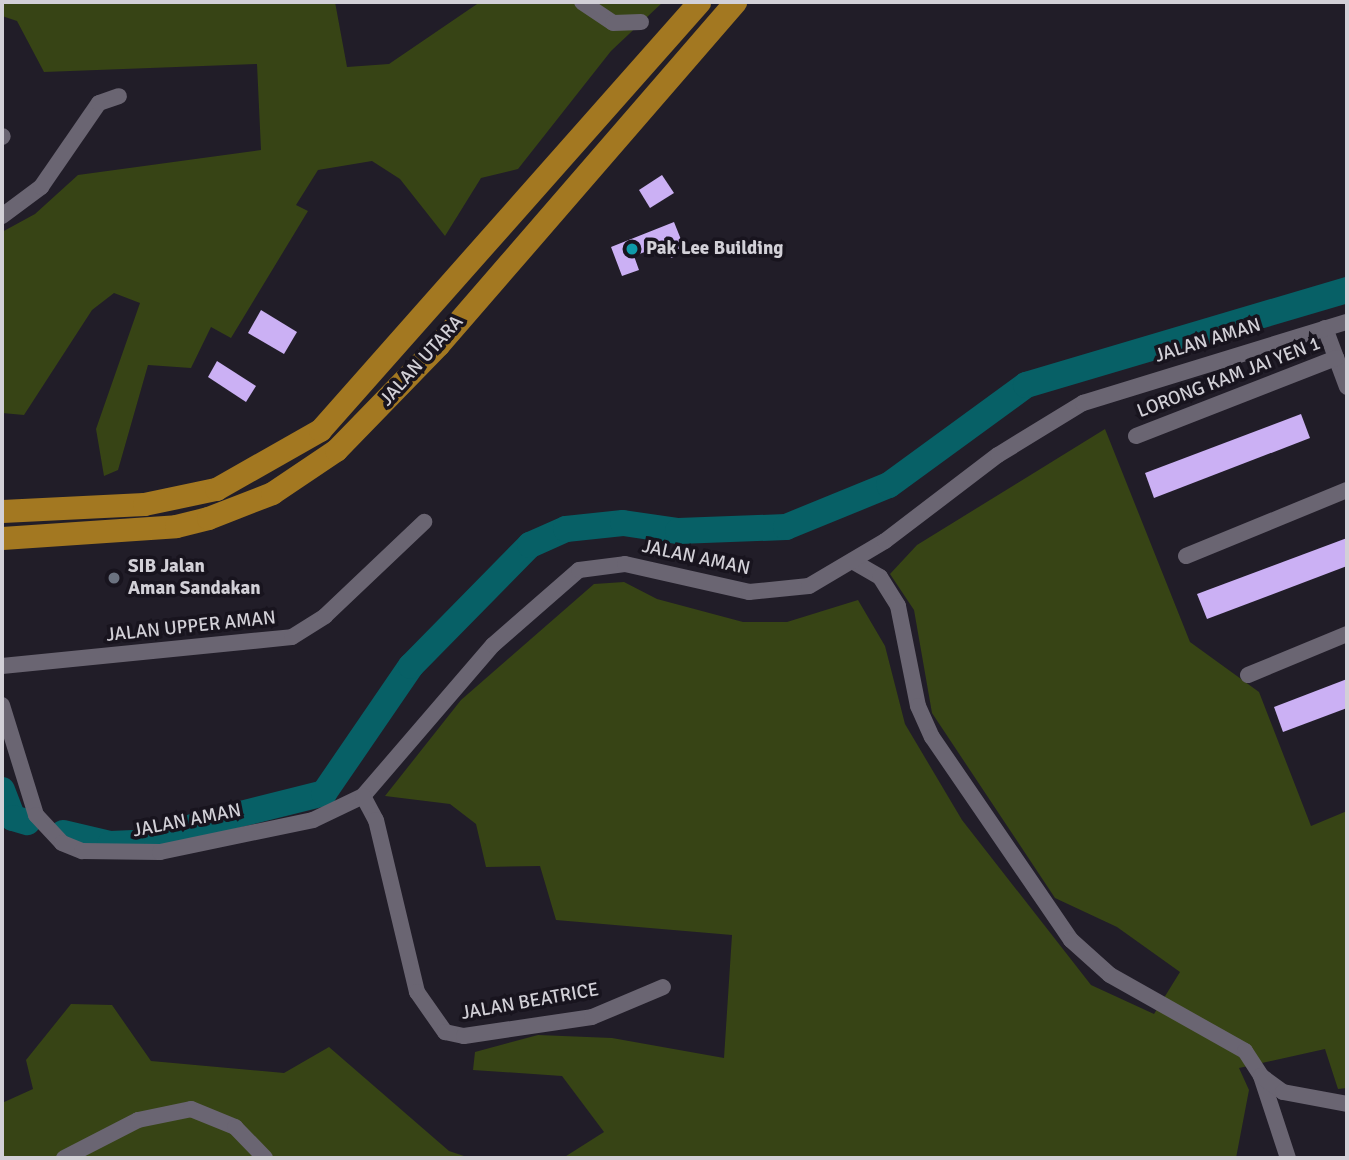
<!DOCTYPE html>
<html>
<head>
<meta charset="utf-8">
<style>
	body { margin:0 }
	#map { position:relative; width:1349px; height:1160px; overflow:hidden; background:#211d28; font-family:Signika,sans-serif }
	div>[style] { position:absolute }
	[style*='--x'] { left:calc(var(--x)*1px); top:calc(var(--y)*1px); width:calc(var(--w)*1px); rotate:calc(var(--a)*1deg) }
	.green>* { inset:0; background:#374415 }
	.river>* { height:26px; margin:-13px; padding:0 13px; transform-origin:13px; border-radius:13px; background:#076066 }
	.building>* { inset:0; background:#cbb0f4 }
	.minor>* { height:16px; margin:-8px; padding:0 8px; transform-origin:8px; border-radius:8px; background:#6a6572 }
	.highway>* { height:23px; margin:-11.5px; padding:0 11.5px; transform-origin:11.5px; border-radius:11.5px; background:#a37821 }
	.dots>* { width:19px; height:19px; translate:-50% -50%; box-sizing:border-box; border:4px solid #18141e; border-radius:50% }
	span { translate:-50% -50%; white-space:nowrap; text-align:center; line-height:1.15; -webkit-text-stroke:7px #18141e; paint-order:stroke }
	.poi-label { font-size:19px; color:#d2d0d7; font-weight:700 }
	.left { translate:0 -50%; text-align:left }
	.street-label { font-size:19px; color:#d2d0d7 }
	.frame { position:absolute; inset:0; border:4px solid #d2d0d7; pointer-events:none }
</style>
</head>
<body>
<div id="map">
	<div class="green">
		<i style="clip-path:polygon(2px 2px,335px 2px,347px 67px,389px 64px,480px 2px,663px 2px,611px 51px,518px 169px,481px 178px,445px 236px,400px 179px,372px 161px,318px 170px,296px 205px,308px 211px,231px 338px,211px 327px,191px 368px,148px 365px,118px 470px,104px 476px,96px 429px,140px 303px,114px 293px,92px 310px,24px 415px,2px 413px,2px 232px,35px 214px,78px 175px,261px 150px,257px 64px,44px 72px,17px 21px,2px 16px)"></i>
		<i style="clip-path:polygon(1105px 429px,1190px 642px,1259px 692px,1311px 826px,1347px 811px,1347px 1088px,1338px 1089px,1325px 1049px,1239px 1068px,1249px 1090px,1236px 1158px,563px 1158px,604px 1132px,562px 1076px,473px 1070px,475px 1052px,538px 1035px,612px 1038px,724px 1058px,732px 935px,556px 920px,540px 866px,486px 867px,476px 824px,450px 804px,385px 796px,461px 700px,594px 584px,624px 582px,657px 599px,743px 622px,787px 622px,858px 600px,885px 646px,905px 724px,962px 820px,1091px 985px,1154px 1014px,1180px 972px,1117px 927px,1055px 898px,932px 713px,914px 610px,890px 574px,917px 545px)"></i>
		<i style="clip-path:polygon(71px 1004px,112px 1005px,151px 1061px,284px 1073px,329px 1047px,449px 1151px,470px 1158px,2px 1158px,2px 1103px,33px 1089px,26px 1060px)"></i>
	</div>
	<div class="river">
		<i style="--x:2;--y:790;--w:30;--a:69"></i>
		<i style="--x:13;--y:818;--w:15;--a:16"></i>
		<i style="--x:63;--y:833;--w:48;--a:13.2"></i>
		<i style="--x:110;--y:844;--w:47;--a:-2.4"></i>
		<i style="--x:157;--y:842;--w:43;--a:-23"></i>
		<i style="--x:197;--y:825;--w:131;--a:-14.1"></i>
		<i style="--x:324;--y:793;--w:154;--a:-55.6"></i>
		<i style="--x:411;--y:666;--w:170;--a:-45.5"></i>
		<i style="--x:530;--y:545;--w:39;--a:-24"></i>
		<i style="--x:566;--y:529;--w:57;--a:-6"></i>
		<i style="--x:623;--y:523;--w:56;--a:8.3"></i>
		<i style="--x:678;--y:531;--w:108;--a:-2.1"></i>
		<i style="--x:786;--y:527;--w:111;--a:-22.2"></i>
		<i style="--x:889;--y:485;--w:170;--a:-36.1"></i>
		<i style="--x:1026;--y:385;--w:335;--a:-16.5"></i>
	</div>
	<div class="building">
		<i style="clip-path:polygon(662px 175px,674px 193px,650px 208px,639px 190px)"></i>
		<i style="clip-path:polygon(674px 222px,686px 252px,671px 258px,666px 244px,634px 256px,639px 270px,622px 276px,611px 247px)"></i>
		<i style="clip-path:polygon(261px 310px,297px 332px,284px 354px,248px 333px)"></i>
		<i style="clip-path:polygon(217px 361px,256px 386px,246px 402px,208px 377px)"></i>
		<i style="clip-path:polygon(1301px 414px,1310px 438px,1154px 498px,1145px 473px)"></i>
		<i style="clip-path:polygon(1347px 538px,1347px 566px,1207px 619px,1197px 594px)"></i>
		<i style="clip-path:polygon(1347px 679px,1347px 708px,1283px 732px,1274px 707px)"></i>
	</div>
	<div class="minor">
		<i style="--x:582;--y:2;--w:37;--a:34"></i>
		<i style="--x:613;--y:23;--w:28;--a:-2"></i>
		<i style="--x:2;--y:137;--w:1;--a:-45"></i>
		<i style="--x:2;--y:216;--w:49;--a:-36.6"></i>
		<i style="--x:41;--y:187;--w:102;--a:-55.4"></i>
		<i style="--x:99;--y:103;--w:21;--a:-19"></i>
		<i style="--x:1325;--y:328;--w:63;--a:69.6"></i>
		<i style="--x:1136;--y:436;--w:215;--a:-21.3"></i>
		<i style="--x:1186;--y:556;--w:174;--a:-22.3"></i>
		<i style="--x:854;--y:562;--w:30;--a:30"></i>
		<i style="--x:880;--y:577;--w:34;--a:58"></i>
		<i style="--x:898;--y:606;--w:102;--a:78.7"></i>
		<i style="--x:918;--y:706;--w:34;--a:66"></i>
		<i style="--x:932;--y:737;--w:246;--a:55.6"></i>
		<i style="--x:1071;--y:940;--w:52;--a:41.9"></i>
		<i style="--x:1110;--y:975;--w:155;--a:29.4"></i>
		<i style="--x:1245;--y:1051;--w:30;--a:57"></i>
		<i style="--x:1261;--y:1076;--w:86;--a:71.8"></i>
		<i style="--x:2;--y:666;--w:291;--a:-5.7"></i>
		<i style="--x:292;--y:637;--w:39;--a:-32"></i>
		<i style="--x:325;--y:616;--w:137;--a:-43.5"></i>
		<i style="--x:1248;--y:675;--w:107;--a:-22.5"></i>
		<i style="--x:2;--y:705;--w:115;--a:72.8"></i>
		<i style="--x:36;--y:815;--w:38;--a:47"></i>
		<i style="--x:62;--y:843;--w:22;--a:22"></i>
		<i style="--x:82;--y:851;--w:78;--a:0.7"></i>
		<i style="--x:160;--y:852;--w:156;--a:-11.8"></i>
		<i style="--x:313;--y:820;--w:55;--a:-25.6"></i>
		<i style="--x:363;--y:796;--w:199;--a:-49.3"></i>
		<i style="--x:493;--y:645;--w:114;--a:-41.1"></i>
		<i style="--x:579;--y:570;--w:46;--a:-7.4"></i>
		<i style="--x:625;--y:564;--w:127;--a:12.7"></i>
		<i style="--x:749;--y:592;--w:60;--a:-5.7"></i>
		<i style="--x:809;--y:586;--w:88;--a:-30.6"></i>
		<i style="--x:885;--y:541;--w:142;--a:-37.3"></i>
		<i style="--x:998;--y:455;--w:100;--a:-31.5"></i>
		<i style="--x:1083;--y:403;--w:276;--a:-17.1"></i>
		<i style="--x:363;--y:796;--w:27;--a:62"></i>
		<i style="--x:376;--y:820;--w:177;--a:76.6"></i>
		<i style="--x:417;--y:992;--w:49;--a:55"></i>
		<i style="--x:445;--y:1032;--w:19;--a:12"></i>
		<i style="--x:464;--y:1036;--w:129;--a:-8.4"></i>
		<i style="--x:592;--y:1017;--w:77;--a:-22.9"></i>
		<i style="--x:1261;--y:1076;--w:27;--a:36"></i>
		<i style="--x:1283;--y:1092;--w:65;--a:10.6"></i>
		<i style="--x:64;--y:1158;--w:83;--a:-27.2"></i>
		<i style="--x:138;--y:1120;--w:54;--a:-11.7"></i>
		<i style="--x:191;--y:1109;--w:48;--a:22.2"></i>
		<i style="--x:235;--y:1127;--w:43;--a:45.9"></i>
	</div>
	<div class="highway">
		<i style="--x:2;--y:511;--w:142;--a:-2.8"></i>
		<i style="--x:144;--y:504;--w:74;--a:-11.8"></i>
		<i style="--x:216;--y:489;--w:120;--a:-29.6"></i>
		<i style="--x:320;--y:430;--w:572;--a:-48.47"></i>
		<i style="--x:2;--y:538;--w:174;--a:-3.9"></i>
		<i style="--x:176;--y:526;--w:33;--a:-14"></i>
		<i style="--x:208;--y:518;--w:69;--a:-21.3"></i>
		<i style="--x:272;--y:493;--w:77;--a:-33.9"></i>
		<i style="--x:336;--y:450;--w:146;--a:-45.8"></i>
		<i style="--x:438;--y:345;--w:454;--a:-49.1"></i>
	</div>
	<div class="dots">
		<i style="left:632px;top:249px;background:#0f9aa8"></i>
		<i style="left:114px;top:578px;background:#6b7280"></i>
	</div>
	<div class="poi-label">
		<span class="left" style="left:646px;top:249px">Pak Lee Building</span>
		<span class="left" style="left:128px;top:578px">SIB Jalan<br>Aman Sandakan</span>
	</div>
	<div class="street-label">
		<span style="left:1208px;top:341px;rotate:-17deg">JALAN AMAN</span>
		<span style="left:422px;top:361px;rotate:-48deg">JALAN UTARA</span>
		<span style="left:1229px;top:378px;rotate:-21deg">LORONG KAM JAI YEN 1</span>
		<span style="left:696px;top:558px;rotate:12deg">JALAN AMAN</span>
		<span style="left:191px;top:627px;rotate:-6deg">JALAN UPPER AMAN</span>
		<span style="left:187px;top:821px;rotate:-11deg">JALAN AMAN</span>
		<span style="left:530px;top:1002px;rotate:-10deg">JALAN BEATRICE</span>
	</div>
	<div class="frame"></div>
</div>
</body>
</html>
